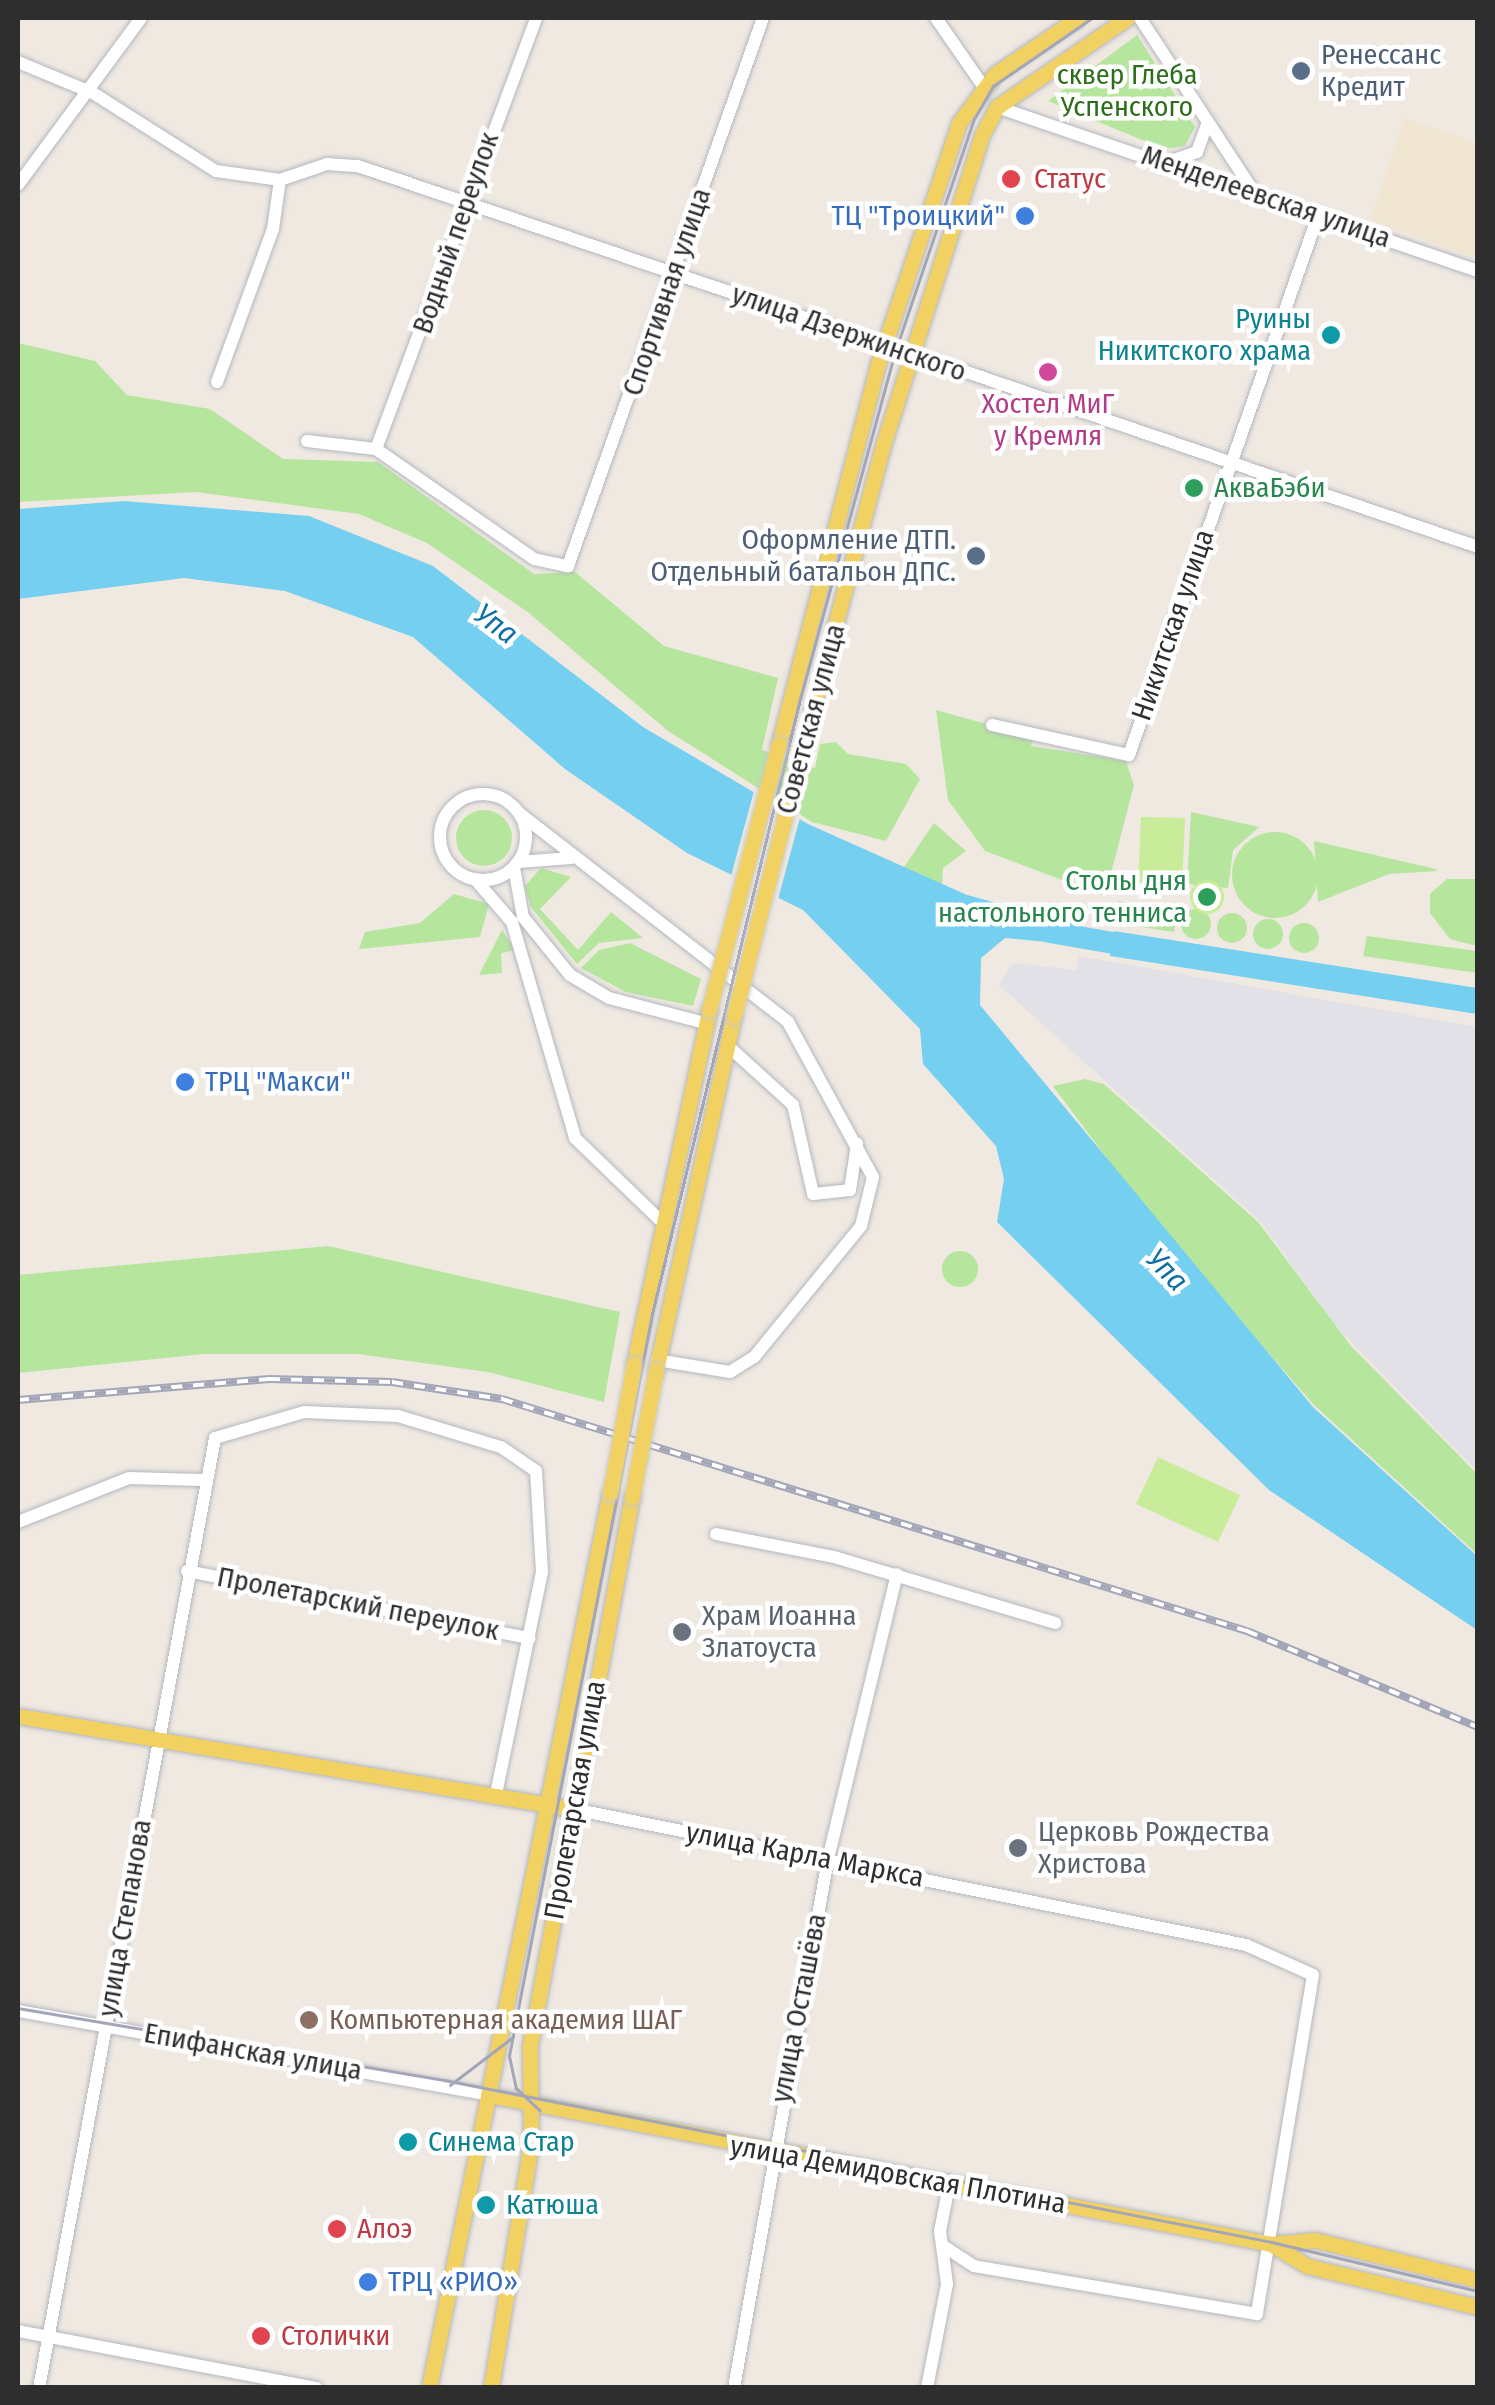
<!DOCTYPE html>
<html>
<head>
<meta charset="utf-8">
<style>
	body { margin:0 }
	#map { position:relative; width:1495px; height:2405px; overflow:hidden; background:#efe9e1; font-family:"Fira Sans Condensed",sans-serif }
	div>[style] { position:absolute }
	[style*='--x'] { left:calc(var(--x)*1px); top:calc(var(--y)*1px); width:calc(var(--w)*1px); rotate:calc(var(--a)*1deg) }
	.industrial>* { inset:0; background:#e3e1e8 }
	.education>* { inset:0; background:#f0e6d1 }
	.green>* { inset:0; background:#b6e59e }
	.round { border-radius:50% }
	.pitch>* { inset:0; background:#c9ec9a }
	.water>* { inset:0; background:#75cff0 }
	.pier>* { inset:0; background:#efe9e1 }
	.river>* { height:22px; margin:-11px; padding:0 11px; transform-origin:11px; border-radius:11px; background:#75cff0 }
	.roads { filter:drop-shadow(0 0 2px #b4b7c1) drop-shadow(0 0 2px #b4b7c1) }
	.minor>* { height:12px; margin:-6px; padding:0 6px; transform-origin:6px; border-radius:6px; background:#fff }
	.minor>.ring { margin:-6px; padding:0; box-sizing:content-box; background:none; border:12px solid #fff; border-radius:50% }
	.major>* { height:15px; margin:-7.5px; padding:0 7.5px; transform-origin:7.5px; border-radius:7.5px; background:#f2d163 }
	.tram>* { height:2.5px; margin:-1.25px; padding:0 1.25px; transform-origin:1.25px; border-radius:1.25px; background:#a3a6b8 }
	.rail>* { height:8px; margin-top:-4px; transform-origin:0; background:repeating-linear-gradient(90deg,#fff 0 11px,#a3a6b8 0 22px); box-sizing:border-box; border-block:2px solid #a3a6b8 }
	.bridges { filter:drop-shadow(0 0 2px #c9c9c9) drop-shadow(0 0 2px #c9c9c9) }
	.major-bridge>* { height:15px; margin:-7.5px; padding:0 7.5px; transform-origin:7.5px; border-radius:7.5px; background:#f2d163 }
	.dots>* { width:28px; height:28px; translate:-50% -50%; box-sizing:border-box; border:5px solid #fff; border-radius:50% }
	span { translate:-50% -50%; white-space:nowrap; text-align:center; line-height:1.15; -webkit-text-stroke:9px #fff; paint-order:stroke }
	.service-label { font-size:28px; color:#4e5e75 }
	.left { translate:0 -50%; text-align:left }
	.right { translate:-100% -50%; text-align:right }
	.park-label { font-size:28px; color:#2c6e1b }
	.health-label { font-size:28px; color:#be3a42 }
	.street-label { font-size:28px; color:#2e2e2e }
	.shop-label { font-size:28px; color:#366cbe }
	.culture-label { font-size:28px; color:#0d838f }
	.hotel-label { font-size:28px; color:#b23c85 }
	.leisure-label { font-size:28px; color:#27864d }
	.worship-label { font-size:28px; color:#5b616d }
	.education-label { font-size:28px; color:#785e54 }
	.water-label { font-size:30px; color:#0d6fa3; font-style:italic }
	.frame { position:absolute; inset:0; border:20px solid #2e2e2e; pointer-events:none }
</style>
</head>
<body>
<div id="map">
	<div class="industrial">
		<i style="clip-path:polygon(1079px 956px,1477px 1027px,1477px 1471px,1338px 1328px,1260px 1221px,999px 985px,1013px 963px,1076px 970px)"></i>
	</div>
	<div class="education">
		<i style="clip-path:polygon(1404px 118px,1477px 143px,1477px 258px,1370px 220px)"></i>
	</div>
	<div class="green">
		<i style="clip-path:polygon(1137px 35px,1195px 127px,1185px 146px,1164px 149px,1048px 101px)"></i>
		<i style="clip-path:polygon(18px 343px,95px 361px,127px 395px,210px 409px,283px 459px,378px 462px,534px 574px,575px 572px,664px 646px,778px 678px,762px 750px,815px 768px,820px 744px,836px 742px,848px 754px,906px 764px,920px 779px,886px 841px,812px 822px,668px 731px,529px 613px,427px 543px,359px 514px,196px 492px,18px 502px)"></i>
		<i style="clip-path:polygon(936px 710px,1033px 737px,1031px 746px,1126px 761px,1134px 785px,1105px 896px,985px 851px,948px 800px)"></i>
		<i class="round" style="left:456px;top:810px;width:56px;height:56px"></i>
		<i style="clip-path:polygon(1191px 812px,1259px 827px,1233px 850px,1228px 888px,1187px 884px)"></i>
		<i style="clip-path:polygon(934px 823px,966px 851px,943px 868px,942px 887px,904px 867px)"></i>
		<i class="round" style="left:1232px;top:832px;width:86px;height:86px"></i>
		<i style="clip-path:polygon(1314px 841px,1436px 869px,1438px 871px,1389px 874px,1318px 902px)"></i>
		<i style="clip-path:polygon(541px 868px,571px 877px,540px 909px,578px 950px,611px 912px,643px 938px,599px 943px,577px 964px,531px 907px,525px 886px)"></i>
		<i style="clip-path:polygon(1447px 879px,1477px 879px,1477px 946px,1450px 939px,1430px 913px,1430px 894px)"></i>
		<i style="clip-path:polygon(454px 894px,489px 904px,480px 937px,359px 949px,365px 932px,420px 923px)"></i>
		<i style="clip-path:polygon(1118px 901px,1177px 910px,1174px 932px,1115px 923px)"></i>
		<i class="round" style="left:1181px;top:909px;width:30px;height:30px"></i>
		<i class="round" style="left:1217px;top:913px;width:30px;height:30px"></i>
		<i class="round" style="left:1253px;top:919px;width:30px;height:30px"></i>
		<i class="round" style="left:1289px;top:923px;width:30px;height:30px"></i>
		<i style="clip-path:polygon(502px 930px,515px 950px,501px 953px,502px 973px,479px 975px)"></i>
		<i style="clip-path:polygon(1367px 936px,1477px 951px,1477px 973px,1363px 956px)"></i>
		<i style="clip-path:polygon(630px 943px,701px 979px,693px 1006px,626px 992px,581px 968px,599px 950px)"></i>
		<i style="clip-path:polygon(1085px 1079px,1104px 1084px,1259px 1223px,1351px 1346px,1477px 1474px,1477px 1554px,1314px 1405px,1158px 1227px,1053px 1086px)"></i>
		<i style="clip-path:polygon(328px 1246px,620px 1312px,604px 1402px,488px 1372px,358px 1354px,204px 1354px,18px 1373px,18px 1275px)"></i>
		<i class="round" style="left:942px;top:1251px;width:36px;height:36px"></i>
	</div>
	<div class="pitch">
		<i style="clip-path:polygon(1141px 817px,1185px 818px,1182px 890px,1138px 888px)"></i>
		<i class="round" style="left:1190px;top:880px;width:34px;height:34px"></i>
		<i style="clip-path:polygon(1158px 1457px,1240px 1495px,1218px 1542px,1136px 1504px)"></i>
	</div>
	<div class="water">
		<i style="clip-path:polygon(124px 501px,309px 516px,433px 566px,643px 727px,808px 824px,967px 895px,1082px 926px,1078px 945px,1005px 938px,981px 958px,980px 1005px,1313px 1407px,1477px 1556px,1477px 1630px,1269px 1490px,997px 1222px,1004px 1179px,996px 1146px,923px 1064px,920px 1029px,803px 910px,687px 853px,565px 769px,413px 637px,285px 591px,184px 578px,18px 599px,18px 509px)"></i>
		<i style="clip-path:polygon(1114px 931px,1477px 988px,1477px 1014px,1110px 956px)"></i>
	</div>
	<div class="pier">
		<i style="clip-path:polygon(755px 787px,801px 814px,777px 903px,730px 880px)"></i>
	</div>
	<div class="river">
		<i style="--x:1050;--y:932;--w:93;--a:9.9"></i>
	</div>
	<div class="roads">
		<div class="minor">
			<i style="--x:936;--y:18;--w:83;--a:55.3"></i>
			<i style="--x:1140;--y:18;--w:207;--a:56.8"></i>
			<i style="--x:18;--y:62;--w:81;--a:22.5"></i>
			<i style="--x:93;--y:93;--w:146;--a:32.4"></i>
			<i style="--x:216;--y:171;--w:65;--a:8"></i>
			<i style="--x:280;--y:180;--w:50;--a:-18.8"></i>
			<i style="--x:327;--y:164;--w:31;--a:4"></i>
			<i style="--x:358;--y:166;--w:557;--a:18.76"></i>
			<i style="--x:997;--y:107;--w:508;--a:18.83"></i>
			<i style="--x:1168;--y:162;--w:31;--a:-19"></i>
			<i style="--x:1197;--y:152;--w:32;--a:-70"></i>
			<i style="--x:18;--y:185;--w:207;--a:-53.6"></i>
			<i style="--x:911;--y:353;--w:599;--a:18.89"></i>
			<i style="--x:217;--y:382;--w:163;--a:-69.9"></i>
			<i style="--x:273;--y:229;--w:49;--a:-81.9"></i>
			<i style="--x:307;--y:441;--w:69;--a:6.6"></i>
			<i style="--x:376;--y:449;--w:193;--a:34.8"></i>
			<i style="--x:534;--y:559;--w:35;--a:12"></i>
			<i style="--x:568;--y:566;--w:582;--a:-70.41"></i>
			<i style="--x:376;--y:449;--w:460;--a:-69.6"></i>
			<i style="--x:992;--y:725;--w:140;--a:12.4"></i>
			<i style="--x:1129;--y:755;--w:574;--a:-70.68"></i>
			<i class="ring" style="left:440px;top:794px;width:74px;height:74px"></i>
			<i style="--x:519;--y:813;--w:341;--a:37.8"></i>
			<i style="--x:788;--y:1022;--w:177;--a:61.3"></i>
			<i style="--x:873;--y:1177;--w:50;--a:103.8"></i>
			<i style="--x:861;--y:1226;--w:169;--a:129.2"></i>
			<i style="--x:754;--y:1357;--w:28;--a:148"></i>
			<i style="--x:730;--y:1372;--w:74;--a:-170.7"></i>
			<i style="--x:518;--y:862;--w:53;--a:-4.3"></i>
			<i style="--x:514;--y:868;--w:50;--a:79.6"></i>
			<i style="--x:523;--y:917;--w:75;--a:51"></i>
			<i style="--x:570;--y:975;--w:45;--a:30.5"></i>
			<i style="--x:609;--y:998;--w:99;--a:14.6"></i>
			<i style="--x:475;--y:879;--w:57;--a:49.3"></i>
			<i style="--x:512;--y:922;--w:225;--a:73.7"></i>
			<i style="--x:575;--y:1138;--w:121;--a:44"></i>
			<i style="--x:727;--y:1045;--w:89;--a:42.3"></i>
			<i style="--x:793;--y:1105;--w:91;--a:77.3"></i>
			<i style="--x:813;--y:1194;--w:37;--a:-6"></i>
			<i style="--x:850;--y:1190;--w:47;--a:-81.3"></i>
			<i style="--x:18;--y:1522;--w:119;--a:-21.6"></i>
			<i style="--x:129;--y:1478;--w:72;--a:1.6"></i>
			<i style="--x:716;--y:1534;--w:120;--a:11"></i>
			<i style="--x:834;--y:1557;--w:231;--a:16.6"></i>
			<i style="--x:187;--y:1571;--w:349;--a:11.1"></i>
			<i style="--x:573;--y:1809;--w:687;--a:11.42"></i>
			<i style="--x:1246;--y:1945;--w:73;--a:24.1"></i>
			<i style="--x:1313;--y:1975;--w:344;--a:99.4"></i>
			<i style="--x:1257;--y:2314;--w:287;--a:-170.4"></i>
			<i style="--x:974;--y:2266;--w:37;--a:-147"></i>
			<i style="--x:18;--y:2011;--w:477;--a:10.1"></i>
			<i style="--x:18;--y:2331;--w:304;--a:10.8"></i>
			<i style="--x:39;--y:2388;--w:966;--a:-79.5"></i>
			<i style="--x:215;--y:1438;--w:93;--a:-16.3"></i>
			<i style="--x:304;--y:1412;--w:94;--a:2.4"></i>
			<i style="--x:398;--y:1416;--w:108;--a:16.8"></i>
			<i style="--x:501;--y:1447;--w:42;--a:34.4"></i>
			<i style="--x:536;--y:1471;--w:101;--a:86.6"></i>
			<i style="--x:542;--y:1572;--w:227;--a:101.7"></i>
			<i style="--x:734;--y:2388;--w:537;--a:-79.92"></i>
			<i style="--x:828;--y:1859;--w:293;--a:-76.4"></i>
			<i style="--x:927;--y:2388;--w:106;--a:-79.1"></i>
			<i style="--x:947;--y:2284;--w:53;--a:-97.5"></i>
			<i style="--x:940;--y:2231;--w:51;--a:-78.7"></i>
		</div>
		<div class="major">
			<i style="--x:779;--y:744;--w:393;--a:-75.4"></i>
			<i style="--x:878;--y:364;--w:254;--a:-71.4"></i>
			<i style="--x:959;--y:123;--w:61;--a:-53.7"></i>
			<i style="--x:995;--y:74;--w:100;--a:-34"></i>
			<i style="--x:802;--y:750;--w:319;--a:-75.1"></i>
			<i style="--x:884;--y:442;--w:322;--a:-72.3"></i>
			<i style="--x:982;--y:135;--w:32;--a:-62"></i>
			<i style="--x:997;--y:107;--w:158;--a:-34.4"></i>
			<i style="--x:634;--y:1364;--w:362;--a:-78"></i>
			<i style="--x:656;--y:1370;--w:362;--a:-77.6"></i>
			<i style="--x:18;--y:1716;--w:563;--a:9.51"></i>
			<i style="--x:488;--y:2095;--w:797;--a:10.77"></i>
			<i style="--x:1271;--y:2244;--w:44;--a:-5.2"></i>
			<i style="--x:1315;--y:2240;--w:168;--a:13.8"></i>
			<i style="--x:1271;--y:2244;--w:42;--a:31.4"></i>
			<i style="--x:1307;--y:2266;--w:176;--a:13.5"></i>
			<i style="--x:429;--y:2388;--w:913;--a:-78.57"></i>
			<i style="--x:491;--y:2388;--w:247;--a:-80.7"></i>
			<i style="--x:531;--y:2144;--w:99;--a:-90.6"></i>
			<i style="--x:530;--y:2045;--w:557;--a:-79.46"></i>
		</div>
	</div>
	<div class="tram">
		<i style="--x:18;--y:2008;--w:432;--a:9.6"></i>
		<i style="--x:444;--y:2080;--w:844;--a:11.07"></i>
		<i style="--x:1272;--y:2242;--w:212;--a:13.4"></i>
		<i style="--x:450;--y:2085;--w:79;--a:-37.3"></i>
		<i style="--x:540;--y:2111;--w:33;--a:-137"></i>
		<i style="--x:516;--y:2089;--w:34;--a:-102"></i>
		<i style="--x:509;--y:2056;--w:756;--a:-79.09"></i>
		<i style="--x:652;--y:1314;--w:633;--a:-76.47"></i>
		<i style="--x:800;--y:699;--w:363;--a:-74.7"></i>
		<i style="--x:896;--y:349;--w:243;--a:-71.3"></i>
		<i style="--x:974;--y:119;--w:38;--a:-60"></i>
		<i style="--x:993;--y:86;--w:120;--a:-34.5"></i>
	</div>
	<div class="rail">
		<i style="--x:18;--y:1400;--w:252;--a:-4.8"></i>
		<i style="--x:269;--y:1379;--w:123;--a:1.4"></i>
		<i style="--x:392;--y:1382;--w:111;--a:8.8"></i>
		<i style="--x:502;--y:1399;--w:780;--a:17.3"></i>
		<i style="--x:1247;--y:1631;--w:250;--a:22.6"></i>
	</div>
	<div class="bridges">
		<div class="major-bridge">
			<i style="--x:709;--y:1010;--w:275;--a:-75.3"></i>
			<i style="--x:734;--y:1016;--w:275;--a:-75.7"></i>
			<i style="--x:610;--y:1493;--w:131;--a:-79.5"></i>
			<i style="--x:632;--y:1497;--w:129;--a:-79.3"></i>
		</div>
	</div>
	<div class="dots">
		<i style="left:1301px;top:71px;background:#5c6f8a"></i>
		<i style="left:1011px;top:179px;background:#e0444e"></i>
		<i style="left:1025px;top:216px;background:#3f7fe0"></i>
		<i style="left:1331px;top:335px;background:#0f9aa8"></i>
		<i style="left:1048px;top:372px;background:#d1479c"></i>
		<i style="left:1194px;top:488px;background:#2e9e5b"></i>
		<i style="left:976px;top:556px;background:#5c6f8a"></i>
		<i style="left:1207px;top:897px;background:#2e9e5b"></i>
		<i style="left:185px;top:1082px;background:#3f7fe0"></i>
		<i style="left:682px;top:1632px;background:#6b7280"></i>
		<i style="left:1018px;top:1848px;background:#6b7280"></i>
		<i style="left:309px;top:2020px;background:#8d6e63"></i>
		<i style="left:408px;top:2142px;background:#0f9aa8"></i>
		<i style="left:486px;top:2205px;background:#0f9aa8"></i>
		<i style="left:337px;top:2229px;background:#e0444e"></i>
		<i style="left:368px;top:2282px;background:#3f7fe0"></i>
		<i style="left:261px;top:2336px;background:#e0444e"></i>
	</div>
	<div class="service-label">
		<span class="left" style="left:1321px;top:71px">Ренессанс<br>Кредит</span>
		<span class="right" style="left:956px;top:556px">Оформление ДТП.<br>Отдельный батальон ДПС.</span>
	</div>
	<div class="park-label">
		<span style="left:1127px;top:91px">сквер Глеба<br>Успенского</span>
	</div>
	<div class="health-label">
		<span class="left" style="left:1034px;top:179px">Статус</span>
		<span class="left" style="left:357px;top:2229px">Алоэ</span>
		<span class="left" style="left:281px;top:2336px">Столички</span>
	</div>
	<div class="street-label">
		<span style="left:1266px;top:197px;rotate:19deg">Менделеевская улица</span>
		<span style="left:456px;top:233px;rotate:-71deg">Водный переулок</span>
		<span style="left:667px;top:292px;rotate:-71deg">Спортивная улица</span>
		<span style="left:849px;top:333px;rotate:19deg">улица Дзержинского</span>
		<span style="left:1173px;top:625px;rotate:-71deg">Никитская улица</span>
		<span style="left:811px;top:719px;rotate:-75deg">Советская улица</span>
		<span style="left:358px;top:1604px;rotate:11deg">Пролетарский переулок</span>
		<span style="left:575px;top:1800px;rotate:-80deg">Пролетарская улица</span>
		<span style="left:805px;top:1855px;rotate:11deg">улица Карла Маркса</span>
		<span style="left:125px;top:1918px;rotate:-80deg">улица Степанова</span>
		<span style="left:799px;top:2008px;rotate:-79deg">улица Осташёва</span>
		<span style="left:253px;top:2052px;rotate:10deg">Епифанская улица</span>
		<span style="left:898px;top:2175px;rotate:10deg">улица Демидовская Плотина</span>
	</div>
	<div class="shop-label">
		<span class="right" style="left:1005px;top:216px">ТЦ "Троицкий"</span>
		<span class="left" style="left:205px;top:1082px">ТРЦ "Макси"</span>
		<span class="left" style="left:388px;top:2282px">ТРЦ «РИО»</span>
	</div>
	<div class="culture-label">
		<span class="right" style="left:1311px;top:335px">Руины<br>Никитского храма</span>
		<span class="left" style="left:428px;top:2142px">Синема Стар</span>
		<span class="left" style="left:506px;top:2205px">Катюша</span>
	</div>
	<div class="hotel-label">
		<span style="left:1048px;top:420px">Хостел МиГ<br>у Кремля</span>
	</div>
	<div class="leisure-label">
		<span class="left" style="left:1214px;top:488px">АкваБэби</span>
		<span class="right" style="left:1187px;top:897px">Cтолы дня<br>настольного тенниса</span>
	</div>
	<div class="worship-label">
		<span class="left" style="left:702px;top:1632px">Храм Иоанна<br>Златоуста</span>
		<span class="left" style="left:1038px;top:1848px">Церковь Рождества<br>Христова</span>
	</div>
	<div class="education-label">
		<span class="left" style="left:329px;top:2020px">Компьютерная академия ШАГ</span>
	</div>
	<div class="water-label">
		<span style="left:496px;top:624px;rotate:37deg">Упа</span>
		<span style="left:1167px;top:1270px;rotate:46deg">Упа</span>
	</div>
	<div class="frame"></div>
</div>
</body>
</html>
